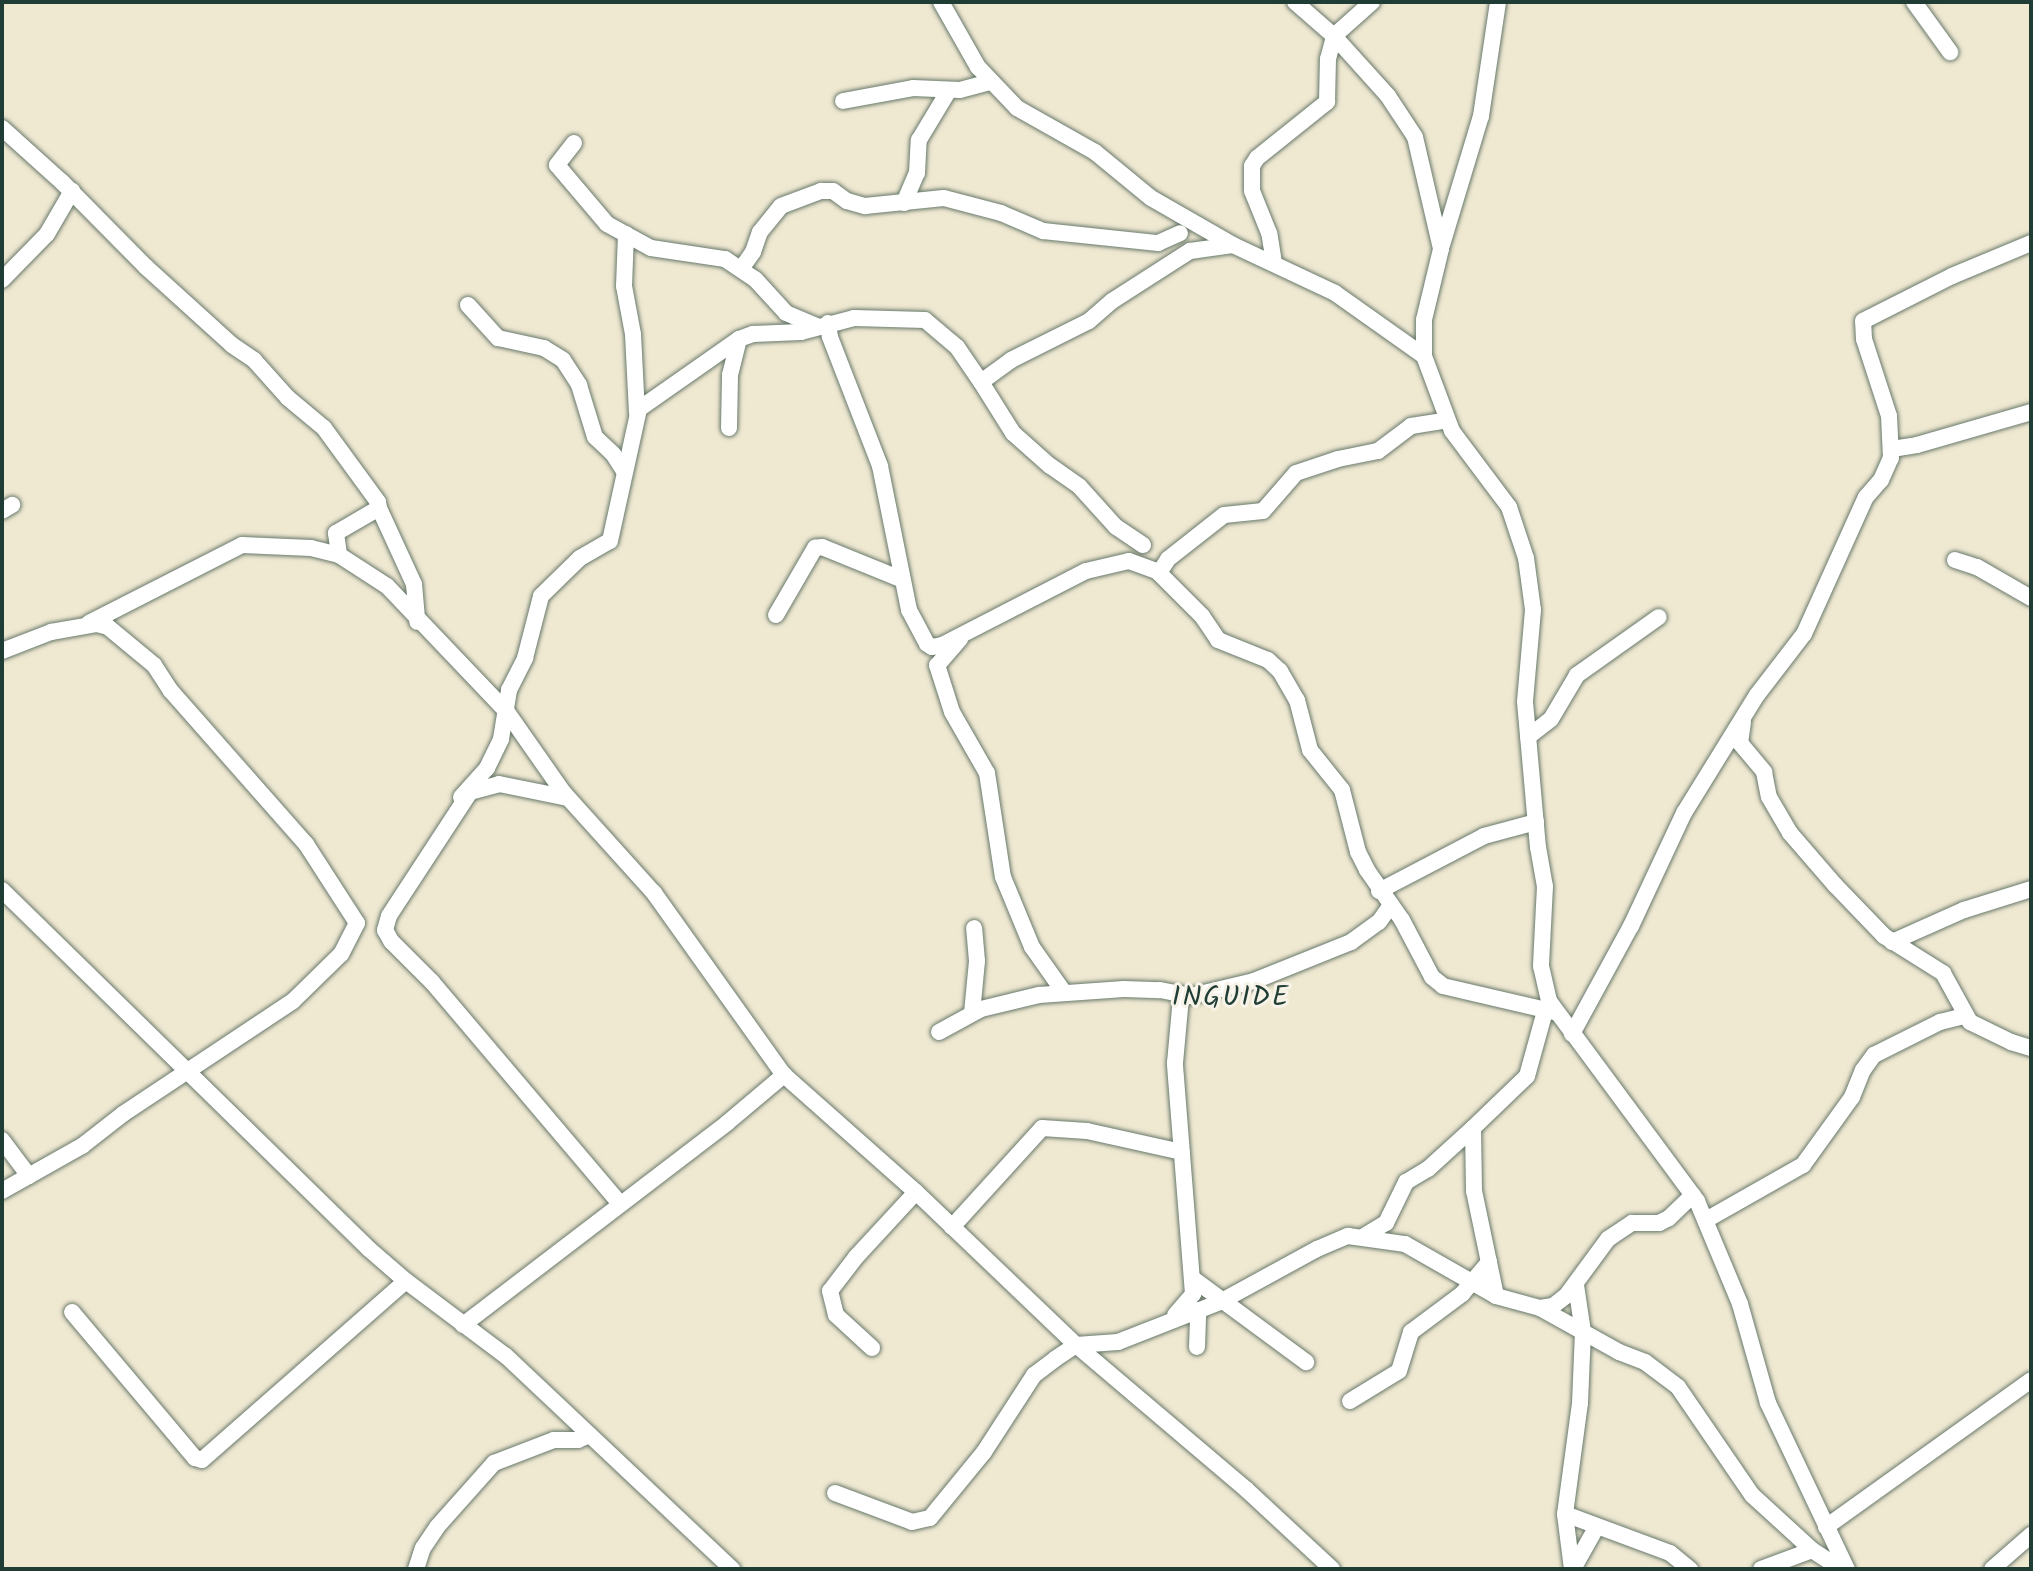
<!DOCTYPE html>
<html>
<head>
<meta charset="utf-8">
<style>
	body { margin:0 }
	#map { position:relative; width:2033px; height:1571px; overflow:hidden; background:#f0e9d2; font-family:Kalam,sans-serif }
	div>[style] { position:absolute }
	[style*='--x'] { left:calc(var(--x)*1px); top:calc(var(--y)*1px); width:calc(var(--w)*1px); rotate:calc(var(--a)*1deg) }
	.roads { filter:drop-shadow(0 0 2px #68796b) drop-shadow(0 0 2px #68796b) }
	.minor>* { height:16px; margin:-8px; padding:0 8px; transform-origin:8px; border-radius:8px; background:#fff }
	span { translate:-50% -50%; white-space:nowrap; text-align:center; line-height:1.15; -webkit-text-stroke:6px #f7f3e8; paint-order:stroke }
	.neighbourhood-label { font-size:28px; color:#1f3d34; letter-spacing:2px }
	.frame { position:absolute; inset:0; border:4px solid #1f3d34; pointer-events:none }
</style>
</head>
<body>
<div id="map">
	<div class="roads">
		<div class="minor">
			<i style="--x:941;--y:2;--w:75;--a:60.4"></i>
			<i style="--x:978;--y:67;--w:57;--a:46.4"></i>
			<i style="--x:1017;--y:108;--w:90;--a:29.4"></i>
			<i style="--x:1095;--y:152;--w:72;--a:39.4"></i>
			<i style="--x:1151;--y:198;--w:95;--a:29.8"></i>
			<i style="--x:1233;--y:245;--w:113;--a:25.2"></i>
			<i style="--x:1335;--y:293;--w:109;--a:35.3"></i>
			<i style="--x:1424;--y:356;--w:80;--a:69.5"></i>
			<i style="--x:1452;--y:431;--w:95;--a:53.1"></i>
			<i style="--x:1509;--y:507;--w:54;--a:71.6"></i>
			<i style="--x:1526;--y:558;--w:52;--a:82.3"></i>
			<i style="--x:1533;--y:610;--w:92;--a:95"></i>
			<i style="--x:1525;--y:702;--w:146;--a:84.9"></i>
			<i style="--x:1538;--y:847;--w:40;--a:80"></i>
			<i style="--x:1545;--y:886;--w:80;--a:92.9"></i>
			<i style="--x:1541;--y:966;--w:36;--a:77"></i>
			<i style="--x:1549;--y:1001;--w:249;--a:53.5"></i>
			<i style="--x:1697;--y:1201;--w:112;--a:67.3"></i>
			<i style="--x:1740;--y:1304;--w:103;--a:74.2"></i>
			<i style="--x:1768;--y:1403;--w:184;--a:64.6"></i>
			<i style="--x:1295;--y:2;--w:52;--a:41.1"></i>
			<i style="--x:1334;--y:36;--w:81;--a:48"></i>
			<i style="--x:1388;--y:96;--w:49;--a:56.6"></i>
			<i style="--x:1415;--y:137;--w:115;--a:76.9"></i>
			<i style="--x:1441;--y:249;--w:73;--a:103.5"></i>
			<i style="--x:1424;--y:320;--w:36;--a:90"></i>
			<i style="--x:1914;--y:2;--w:62;--a:54.2"></i>
			<i style="--x:843;--y:101;--w:71;--a:-10.5"></i>
			<i style="--x:913;--y:88;--w:47;--a:2.4"></i>
			<i style="--x:960;--y:90;--w:30;--a:-15"></i>
			<i style="--x:2;--y:128;--w:81;--a:42"></i>
			<i style="--x:62;--y:182;--w:120;--a:45.3"></i>
			<i style="--x:146;--y:267;--w:116;--a:42.2"></i>
			<i style="--x:232;--y:345;--w:27;--a:34"></i>
			<i style="--x:254;--y:360;--w:51;--a:48.2"></i>
			<i style="--x:288;--y:398;--w:47;--a:39.8"></i>
			<i style="--x:324;--y:428;--w:92;--a:53.9"></i>
			<i style="--x:378;--y:502;--w:6;--a:81"></i>
			<i style="--x:379;--y:508;--w:50;--a:149.8"></i>
			<i style="--x:336;--y:533;--w:22;--a:82"></i>
			<i style="--x:339;--y:555;--w:57;--a:32.9"></i>
			<i style="--x:387;--y:586;--w:174;--a:46.4"></i>
			<i style="--x:507;--y:712;--w:98;--a:55"></i>
			<i style="--x:563;--y:792;--w:136;--a:48"></i>
			<i style="--x:654;--y:893;--w:224;--a:54.5"></i>
			<i style="--x:574;--y:143;--w:28;--a:128"></i>
			<i style="--x:557;--y:165;--w:77;--a:49.7"></i>
			<i style="--x:607;--y:224;--w:50;--a:28.6"></i>
			<i style="--x:651;--y:248;--w:75;--a:8.5"></i>
			<i style="--x:725;--y:259;--w:36;--a:34"></i>
			<i style="--x:755;--y:279;--w:46;--a:47.6"></i>
			<i style="--x:786;--y:313;--w:36;--a:23"></i>
			<i style="--x:904;--y:203;--w:33;--a:-67"></i>
			<i style="--x:917;--y:173;--w:33;--a:-87"></i>
			<i style="--x:919;--y:140;--w:58;--a:-59"></i>
			<i style="--x:626;--y:234;--w:52;--a:92.2"></i>
			<i style="--x:624;--y:286;--w:49;--a:79.4"></i>
			<i style="--x:633;--y:334;--w:79;--a:87.1"></i>
			<i style="--x:1442;--y:245;--w:135;--a:-73.2"></i>
			<i style="--x:1481;--y:116;--w:115;--a:-81.5"></i>
			<i style="--x:1274;--y:263;--w:30;--a:-99"></i>
			<i style="--x:1269;--y:233;--w:45;--a:-112"></i>
			<i style="--x:1252;--y:191;--w:25;--a:-90"></i>
			<i style="--x:1252;--y:166;--w:9;--a:-58"></i>
			<i style="--x:1257;--y:158;--w:90;--a:-38.7"></i>
			<i style="--x:1327;--y:102;--w:43;--a:-88.7"></i>
			<i style="--x:1328;--y:59;--w:24;--a:-75"></i>
			<i style="--x:1334;--y:36;--w:51;--a:-41.8"></i>
			<i style="--x:741;--y:269;--w:21;--a:-55"></i>
			<i style="--x:753;--y:252;--w:21;--a:-71"></i>
			<i style="--x:760;--y:232;--w:33;--a:-51"></i>
			<i style="--x:781;--y:206;--w:43;--a:-20.6"></i>
			<i style="--x:821;--y:191;--w:12;--a:0"></i>
			<i style="--x:833;--y:191;--w:17;--a:36"></i>
			<i style="--x:847;--y:201;--w:19;--a:16"></i>
			<i style="--x:865;--y:206;--w:79;--a:-5.8"></i>
			<i style="--x:944;--y:198;--w:59;--a:14.7"></i>
			<i style="--x:1001;--y:213;--w:46;--a:23.2"></i>
			<i style="--x:1043;--y:231;--w:116;--a:6"></i>
			<i style="--x:1158;--y:243;--w:24;--a:-24"></i>
			<i style="--x:2;--y:280;--w:64;--a:-45.6"></i>
			<i style="--x:47;--y:234;--w:50;--a:-59.8"></i>
			<i style="--x:468;--y:305;--w:45;--a:47.7"></i>
			<i style="--x:498;--y:338;--w:47;--a:12.3"></i>
			<i style="--x:544;--y:348;--w:22;--a:32"></i>
			<i style="--x:563;--y:360;--w:30;--a:57"></i>
			<i style="--x:579;--y:385;--w:54;--a:72.9"></i>
			<i style="--x:595;--y:437;--w:25;--a:43"></i>
			<i style="--x:613;--y:454;--w:20;--a:57"></i>
			<i style="--x:828;--y:323;--w:14;--a:82"></i>
			<i style="--x:830;--y:337;--w:138;--a:68.8"></i>
			<i style="--x:880;--y:466;--w:147;--a:78.6"></i>
			<i style="--x:909;--y:610;--w:38;--a:62"></i>
			<i style="--x:927;--y:644;--w:6;--a:31"></i>
			<i style="--x:932;--y:647;--w:10;--a:-11"></i>
			<i style="--x:942;--y:645;--w:162;--a:-27.2"></i>
			<i style="--x:1086;--y:571;--w:44;--a:-13.1"></i>
			<i style="--x:1129;--y:561;--w:30;--a:20"></i>
			<i style="--x:1157;--y:571;--w:64;--a:45"></i>
			<i style="--x:1202;--y:616;--w:29;--a:56"></i>
			<i style="--x:1218;--y:640;--w:54;--a:21.8"></i>
			<i style="--x:1268;--y:660;--w:16;--a:43"></i>
			<i style="--x:1280;--y:671;--w:34;--a:60"></i>
			<i style="--x:1297;--y:700;--w:52;--a:75.4"></i>
			<i style="--x:1310;--y:750;--w:51;--a:51.3"></i>
			<i style="--x:1342;--y:790;--w:64;--a:75.5"></i>
			<i style="--x:1358;--y:852;--w:20;--a:63"></i>
			<i style="--x:1367;--y:870;--w:61;--a:55"></i>
			<i style="--x:1402;--y:920;--w:64;--a:62.2"></i>
			<i style="--x:1432;--y:977;--w:14;--a:39"></i>
			<i style="--x:1443;--y:986;--w:115;--a:13.1"></i>
			<i style="--x:729;--y:428;--w:53;--a:-88.9"></i>
			<i style="--x:730;--y:375;--w:37;--a:-76"></i>
			<i style="--x:1892;--y:449;--w:25;--a:-9"></i>
			<i style="--x:1917;--y:445;--w:119;--a:-16.1"></i>
			<i style="--x:379;--y:508;--w:84;--a:65.3"></i>
			<i style="--x:414;--y:584;--w:38;--a:85"></i>
			<i style="--x:2;--y:511;--w:12;--a:-31"></i>
			<i style="--x:1143;--y:545;--w:32;--a:-146"></i>
			<i style="--x:1116;--y:527;--w:55;--a:-132.1"></i>
			<i style="--x:1079;--y:486;--w:35;--a:-145"></i>
			<i style="--x:1050;--y:466;--w:50;--a:-138.3"></i>
			<i style="--x:1013;--y:433;--w:60;--a:-122.1"></i>
			<i style="--x:981;--y:382;--w:37;--a:-36"></i>
			<i style="--x:1011;--y:360;--w:87;--a:-26.6"></i>
			<i style="--x:1089;--y:321;--w:30;--a:-41"></i>
			<i style="--x:1112;--y:301;--w:93;--a:-32.7"></i>
			<i style="--x:1190;--y:251;--w:43;--a:-7.9"></i>
			<i style="--x:1955;--y:560;--w:23;--a:18"></i>
			<i style="--x:1977;--y:567;--w:62;--a:29.9"></i>
			<i style="--x:1159;--y:573;--w:17;--a:-57"></i>
			<i style="--x:1168;--y:559;--w:71;--a:-38.2"></i>
			<i style="--x:1224;--y:515;--w:39;--a:-6"></i>
			<i style="--x:1263;--y:511;--w:50;--a:-49"></i>
			<i style="--x:1296;--y:473;--w:44;--a:-18.4"></i>
			<i style="--x:1338;--y:459;--w:41;--a:-11.3"></i>
			<i style="--x:1378;--y:451;--w:41;--a:-37.1"></i>
			<i style="--x:1411;--y:426;--w:36;--a:-9"></i>
			<i style="--x:776;--y:615;--w:78;--a:-59.8"></i>
			<i style="--x:815;--y:548;--w:7;--a:-8"></i>
			<i style="--x:822;--y:547;--w:85;--a:22.1"></i>
			<i style="--x:89;--y:623;--w:172;--a:-27"></i>
			<i style="--x:242;--y:545;--w:69;--a:2.5"></i>
			<i style="--x:311;--y:548;--w:29;--a:14"></i>
			<i style="--x:960;--y:639;--w:35;--a:131"></i>
			<i style="--x:937;--y:665;--w:49;--a:72.3"></i>
			<i style="--x:952;--y:712;--w:70;--a:60.2"></i>
			<i style="--x:987;--y:773;--w:105;--a:81.3"></i>
			<i style="--x:1003;--y:877;--w:76;--a:67.5"></i>
			<i style="--x:1032;--y:947;--w:54;--a:54.8"></i>
			<i style="--x:2;--y:651;--w:53;--a:-21.2"></i>
			<i style="--x:51;--y:632;--w:47;--a:-9.9"></i>
			<i style="--x:97;--y:624;--w:11;--a:15"></i>
			<i style="--x:108;--y:627;--w:60;--a:39.6"></i>
			<i style="--x:154;--y:665;--w:31;--a:57"></i>
			<i style="--x:171;--y:691;--w:204;--a:48.6"></i>
			<i style="--x:306;--y:844;--w:94;--a:57.2"></i>
			<i style="--x:357;--y:923;--w:35;--a:117"></i>
			<i style="--x:341;--y:954;--w:67;--a:135.6"></i>
			<i style="--x:293;--y:1001;--w:204;--a:146.4"></i>
			<i style="--x:123;--y:1114;--w:52;--a:142"></i>
			<i style="--x:82;--y:1146;--w:92;--a:150.6"></i>
			<i style="--x:1743;--y:722;--w:21;--a:98"></i>
			<i style="--x:1740;--y:743;--w:38;--a:50"></i>
			<i style="--x:1764;--y:772;--w:25;--a:79"></i>
			<i style="--x:1769;--y:797;--w:42;--a:59.7"></i>
			<i style="--x:1790;--y:833;--w:69;--a:49.1"></i>
			<i style="--x:1835;--y:885;--w:71;--a:46.1"></i>
			<i style="--x:1884;--y:936;--w:70;--a:32.1"></i>
			<i style="--x:1943;--y:973;--w:56;--a:61.1"></i>
			<i style="--x:1970;--y:1022;--w:46;--a:26"></i>
			<i style="--x:2011;--y:1042;--w:21;--a:17"></i>
			<i style="--x:1528;--y:737;--w:29;--a:-38"></i>
			<i style="--x:1551;--y:719;--w:51;--a:-59.4"></i>
			<i style="--x:1577;--y:675;--w:100;--a:-35.3"></i>
			<i style="--x:470;--y:792;--w:148;--a:123.2"></i>
			<i style="--x:389;--y:916;--w:15;--a:106"></i>
			<i style="--x:385;--y:930;--w:13;--a:61"></i>
			<i style="--x:391;--y:941;--w:58;--a:45"></i>
			<i style="--x:432;--y:982;--w:291;--a:49.7"></i>
			<i style="--x:470;--y:792;--w:30;--a:-15"></i>
			<i style="--x:499;--y:784;--w:70;--a:11.5"></i>
			<i style="--x:461;--y:797;--w:39;--a:-48"></i>
			<i style="--x:487;--y:768;--w:32;--a:-64"></i>
			<i style="--x:501;--y:739;--w:50;--a:-80.7"></i>
			<i style="--x:509;--y:690;--w:36;--a:-63"></i>
			<i style="--x:525;--y:658;--w:64;--a:-75.5"></i>
			<i style="--x:541;--y:596;--w:54;--a:-44.3"></i>
			<i style="--x:580;--y:558;--w:34;--a:-30"></i>
			<i style="--x:610;--y:541;--w:135;--a:-77.6"></i>
			<i style="--x:639;--y:409;--w:122;--a:-35"></i>
			<i style="--x:739;--y:339;--w:15;--a:-20"></i>
			<i style="--x:753;--y:334;--w:48;--a:-2.4"></i>
			<i style="--x:801;--y:332;--w:55;--a:-14.8"></i>
			<i style="--x:854;--y:318;--w:71;--a:1.6"></i>
			<i style="--x:925;--y:320;--w:42;--a:40.2"></i>
			<i style="--x:957;--y:347;--w:42;--a:55.6"></i>
			<i style="--x:2;--y:890;--w:513;--a:44.37"></i>
			<i style="--x:369;--y:1249;--w:49;--a:40.9"></i>
			<i style="--x:406;--y:1281;--w:125;--a:36.9"></i>
			<i style="--x:506;--y:1356;--w:311;--a:43.3"></i>
			<i style="--x:1379;--y:891;--w:119;--a:-27.6"></i>
			<i style="--x:1484;--y:836;--w:54;--a:-15.1"></i>
			<i style="--x:1892;--y:942;--w:79;--a:-24"></i>
			<i style="--x:1964;--y:910;--w:70;--a:-17.4"></i>
			<i style="--x:972;--y:1013;--w:52;--a:-84.5"></i>
			<i style="--x:977;--y:961;--w:33;--a:-95"></i>
			<i style="--x:939;--y:1032;--w:48;--a:-28.7"></i>
			<i style="--x:981;--y:1009;--w:60;--a:-13.6"></i>
			<i style="--x:1039;--y:995;--w:85;--a:-4"></i>
			<i style="--x:1124;--y:989;--w:36;--a:2"></i>
			<i style="--x:1160;--y:990;--w:32;--a:11"></i>
			<i style="--x:1191;--y:996;--w:65;--a:-13.4"></i>
			<i style="--x:1254;--y:981;--w:105;--a:-21.9"></i>
			<i style="--x:1351;--y:942;--w:34;--a:-36"></i>
			<i style="--x:1379;--y:922;--w:21;--a:-55"></i>
			<i style="--x:1572;--y:1034;--w:123;--a:-61.4"></i>
			<i style="--x:1631;--y:926;--w:125;--a:-64.9"></i>
			<i style="--x:1684;--y:813;--w:139;--a:-58.3"></i>
			<i style="--x:1757;--y:695;--w:77;--a:-52.4"></i>
			<i style="--x:1804;--y:634;--w:150;--a:-65.7"></i>
			<i style="--x:1866;--y:497;--w:23;--a:-49"></i>
			<i style="--x:1881;--y:480;--w:24;--a:-66"></i>
			<i style="--x:1891;--y:458;--w:42;--a:-92.7"></i>
			<i style="--x:1889;--y:416;--w:81;--a:-108"></i>
			<i style="--x:1864;--y:339;--w:18;--a:-93"></i>
			<i style="--x:1863;--y:321;--w:100;--a:-26.8"></i>
			<i style="--x:1952;--y:276;--w:86;--a:-22.7"></i>
			<i style="--x:2;--y:1140;--w:45;--a:53.1"></i>
			<i style="--x:1706;--y:1220;--w:112;--a:-29.6"></i>
			<i style="--x:1803;--y:1165;--w:84;--a:-54.2"></i>
			<i style="--x:1852;--y:1097;--w:29;--a:-68"></i>
			<i style="--x:1863;--y:1070;--w:19;--a:-54"></i>
			<i style="--x:1874;--y:1055;--w:74;--a:-26.6"></i>
			<i style="--x:1940;--y:1022;--w:25;--a:-14"></i>
			<i style="--x:952;--y:1227;--w:134;--a:-47.7"></i>
			<i style="--x:1042;--y:1128;--w:45;--a:3.8"></i>
			<i style="--x:1087;--y:1131;--w:97;--a:12.5"></i>
			<i style="--x:1364;--y:1236;--w:26;--a:-31"></i>
			<i style="--x:1386;--y:1223;--w:46;--a:-64"></i>
			<i style="--x:1406;--y:1182;--w:26;--a:-31"></i>
			<i style="--x:1428;--y:1169;--w:61;--a:-42.3"></i>
			<i style="--x:1192;--y:1278;--w:142;--a:36.4"></i>
			<i style="--x:1496;--y:1296;--w:107;--a:-101.8"></i>
			<i style="--x:1474;--y:1191;--w:63;--a:-90.9"></i>
			<i style="--x:1473;--y:1128;--w:75;--a:-43.9"></i>
			<i style="--x:1527;--y:1076;--w:67;--a:-74.5"></i>
			<i style="--x:1540;--y:1308;--w:90;--a:29.1"></i>
			<i style="--x:1619;--y:1352;--w:28;--a:21"></i>
			<i style="--x:1645;--y:1362;--w:41;--a:37.1"></i>
			<i style="--x:1678;--y:1387;--w:131;--a:55.6"></i>
			<i style="--x:1752;--y:1495;--w:81;--a:42.5"></i>
			<i style="--x:72;--y:1312;--w:191;--a:49.9"></i>
			<i style="--x:195;--y:1458;--w:7;--a:16"></i>
			<i style="--x:202;--y:1460;--w:271;--a:-41.3"></i>
			<i style="--x:1175;--y:1315;--w:28;--a:-49"></i>
			<i style="--x:1193;--y:1294;--w:232;--a:-94.5"></i>
			<i style="--x:1175;--y:1063;--w:66;--a:-84.8"></i>
			<i style="--x:463;--y:1325;--w:332;--a:-37.4"></i>
			<i style="--x:727;--y:1123;--w:75;--a:-40.1"></i>
			<i style="--x:784;--y:1075;--w:176;--a:41.6"></i>
			<i style="--x:916;--y:1192;--w:221;--a:43.7"></i>
			<i style="--x:1076;--y:1345;--w:224;--a:40.3"></i>
			<i style="--x:1247;--y:1490;--w:116;--a:42.9"></i>
			<i style="--x:1197;--y:1347;--w:37;--a:-88"></i>
			<i style="--x:872;--y:1348;--w:49;--a:-137.5"></i>
			<i style="--x:836;--y:1315;--w:25;--a:-104"></i>
			<i style="--x:830;--y:1291;--w:43;--a:-52.6"></i>
			<i style="--x:856;--y:1257;--w:88;--a:-47.3"></i>
			<i style="--x:1350;--y:1401;--w:57;--a:-31.5"></i>
			<i style="--x:1399;--y:1371;--w:41;--a:-72.9"></i>
			<i style="--x:1411;--y:1332;--w:64;--a:-36.7"></i>
			<i style="--x:1462;--y:1294;--w:42;--a:-49.8"></i>
			<i style="--x:835;--y:1493;--w:82;--a:20.6"></i>
			<i style="--x:912;--y:1522;--w:18;--a:-13"></i>
			<i style="--x:930;--y:1518;--w:85;--a:-50.7"></i>
			<i style="--x:984;--y:1452;--w:92;--a:-57"></i>
			<i style="--x:1034;--y:1375;--w:26;--a:-37"></i>
			<i style="--x:1055;--y:1359;--w:25;--a:-34"></i>
			<i style="--x:1076;--y:1345;--w:42;--a:-4.1"></i>
			<i style="--x:1118;--y:1342;--w:110;--a:-21.4"></i>
			<i style="--x:1220;--y:1302;--w:111;--a:-28.7"></i>
			<i style="--x:1317;--y:1249;--w:34;--a:-23"></i>
			<i style="--x:1348;--y:1236;--w:58;--a:8"></i>
			<i style="--x:1405;--y:1244;--w:105;--a:29.7"></i>
			<i style="--x:1496;--y:1296;--w:46;--a:15.3"></i>
			<i style="--x:1540;--y:1308;--w:13;--a:-9"></i>
			<i style="--x:1553;--y:1306;--w:16;--a:-38"></i>
			<i style="--x:1566;--y:1296;--w:71;--a:-53.6"></i>
			<i style="--x:1608;--y:1239;--w:29;--a:-34"></i>
			<i style="--x:1632;--y:1223;--w:27;--a:0"></i>
			<i style="--x:1659;--y:1223;--w:11;--a:-27"></i>
			<i style="--x:1669;--y:1218;--w:33;--a:-44"></i>
			<i style="--x:1565;--y:1514;--w:112;--a:20.4"></i>
			<i style="--x:1670;--y:1553;--w:26;--a:39"></i>
			<i style="--x:1826;--y:1527;--w:252;--a:-35.6"></i>
			<i style="--x:416;--y:1569;--w:22;--a:-72"></i>
			<i style="--x:423;--y:1548;--w:25;--a:-56"></i>
			<i style="--x:437;--y:1527;--w:86;--a:-48.3"></i>
			<i style="--x:494;--y:1463;--w:64;--a:-21"></i>
			<i style="--x:554;--y:1440;--w:24;--a:0"></i>
			<i style="--x:578;--y:1440;--w:12;--a:-24"></i>
			<i style="--x:1572;--y:1569;--w:55;--a:-97.3"></i>
			<i style="--x:1565;--y:1514;--w:112;--a:-82.3"></i>
			<i style="--x:1580;--y:1403;--w:71;--a:-87.6"></i>
			<i style="--x:1583;--y:1332;--w:48;--a:-98.5"></i>
			<i style="--x:1573;--y:1569;--w:47;--a:-60.7"></i>
			<i style="--x:1761;--y:1569;--w:54;--a:-20.4"></i>
			<i style="--x:1812;--y:1550;--w:35;--a:33"></i>
			<i style="--x:1992;--y:1569;--w:52;--a:-41.1"></i>
		</div>
	</div>
	<div class="neighbourhood-label">
		<span style="left:1231px;top:998px">INGUIDE</span>
	</div>
	<div class="frame"></div>
</div>
</body>
</html>
